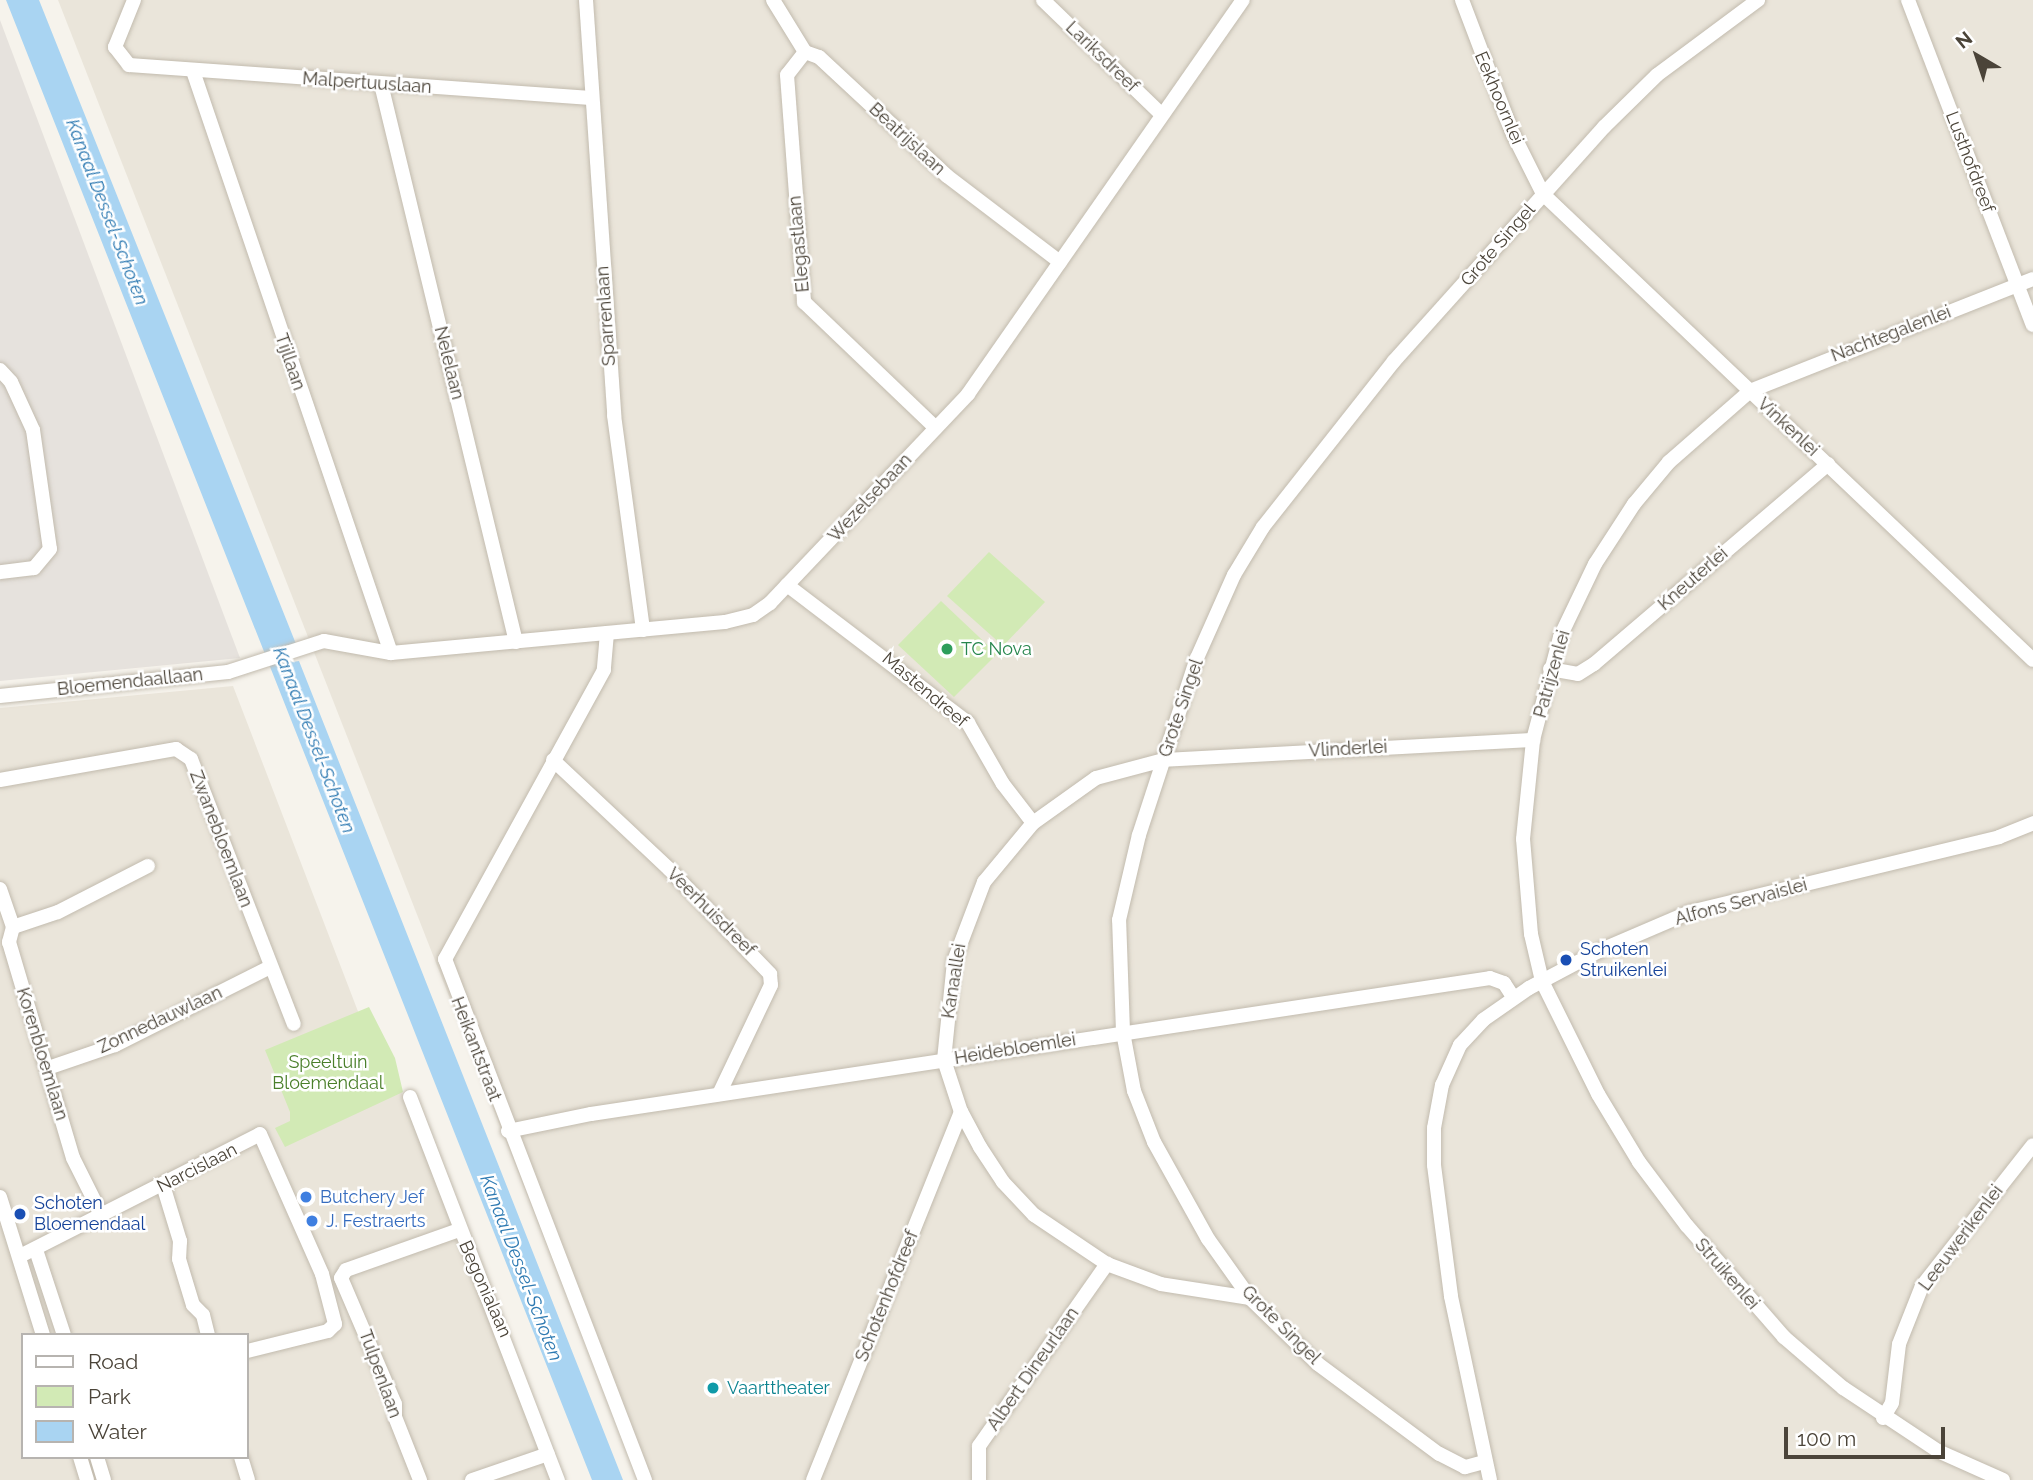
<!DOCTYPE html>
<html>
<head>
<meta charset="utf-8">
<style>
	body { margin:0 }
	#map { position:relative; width:2033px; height:1480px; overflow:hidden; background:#f6f3ec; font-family:Raleway,sans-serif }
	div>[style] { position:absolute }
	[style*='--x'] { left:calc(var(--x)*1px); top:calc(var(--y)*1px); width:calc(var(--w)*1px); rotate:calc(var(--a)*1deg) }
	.residential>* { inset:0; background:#eae5da }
	.industrial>* { inset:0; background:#e6e2dd }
	.green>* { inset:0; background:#d2eab5 }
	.water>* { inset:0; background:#a9d4f2 }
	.roads { filter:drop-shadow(0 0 2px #c2bbae) drop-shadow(0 0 2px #c2bbae) }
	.minor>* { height:14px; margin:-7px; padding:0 7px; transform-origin:7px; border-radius:7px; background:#fff }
	.dots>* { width:19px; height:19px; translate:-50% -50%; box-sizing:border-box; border:4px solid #fff; border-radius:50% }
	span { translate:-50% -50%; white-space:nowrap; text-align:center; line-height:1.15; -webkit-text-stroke:5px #fff; paint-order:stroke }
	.street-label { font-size:18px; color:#4b4439 }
	.leisure-label { font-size:18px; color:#27864d }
	.left { translate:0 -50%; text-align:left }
	.transit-label { font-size:18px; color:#164399 }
	.park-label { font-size:18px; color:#4a7f2a }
	.shop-label { font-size:18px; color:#366cbe }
	.culture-label { font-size:18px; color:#0d838f }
	.water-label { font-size:19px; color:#2e7ab2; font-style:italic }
	.legend { position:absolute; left:21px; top:1333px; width:228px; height:126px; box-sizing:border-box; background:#fff; border:2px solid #b7b4b0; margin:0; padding:9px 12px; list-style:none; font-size:21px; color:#4b4439 }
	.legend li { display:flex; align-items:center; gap:14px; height:35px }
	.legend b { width:35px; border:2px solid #b7b4b0 }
	.north { position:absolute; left:1942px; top:21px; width:70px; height:70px; -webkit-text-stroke:5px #fff; paint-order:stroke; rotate:321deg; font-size:19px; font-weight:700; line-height:28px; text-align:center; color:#4b4439 }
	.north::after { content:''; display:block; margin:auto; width:24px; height:32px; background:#4b4439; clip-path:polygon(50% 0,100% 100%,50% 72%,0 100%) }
	.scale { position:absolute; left:1784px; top:1427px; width:161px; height:32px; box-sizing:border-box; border:4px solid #4b4439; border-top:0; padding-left:9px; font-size:21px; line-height:24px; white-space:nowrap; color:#4b4439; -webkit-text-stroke:5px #fff; paint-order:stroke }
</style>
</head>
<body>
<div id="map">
	<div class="residential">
		<i style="clip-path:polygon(58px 0,2033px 0,2033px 1480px,639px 1480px)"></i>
		<i style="clip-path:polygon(evenodd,233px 686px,359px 1014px,403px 1095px,562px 1480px,0 1480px,0 708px,233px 686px,23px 1335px,247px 1335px,247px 1457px,23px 1457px,23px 1335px)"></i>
	</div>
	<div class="industrial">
		<i style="clip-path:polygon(0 20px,240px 658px,0 681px)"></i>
	</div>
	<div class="green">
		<i style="clip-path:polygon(989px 552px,1045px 602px,1003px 646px,947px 596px)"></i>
		<i style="clip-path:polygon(941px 601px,997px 654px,954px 697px,898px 645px)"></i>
		<i style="clip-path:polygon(369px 1007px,395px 1058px,403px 1092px,285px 1147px,275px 1128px,290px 1121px,290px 1112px,265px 1050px)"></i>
	</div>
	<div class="water">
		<i style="clip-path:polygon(6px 0,39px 0,296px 644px,286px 650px,292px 662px,299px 661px,623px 1480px,592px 1480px)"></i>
	</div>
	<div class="roads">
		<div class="minor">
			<i style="--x:134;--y:0;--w:51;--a:112"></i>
			<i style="--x:115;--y:47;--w:23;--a:52"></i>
			<i style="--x:129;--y:65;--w:463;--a:4.1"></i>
			<i style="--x:586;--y:0;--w:416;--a:86.1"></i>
			<i style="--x:614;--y:415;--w:217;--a:82.3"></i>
			<i style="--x:773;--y:0;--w:61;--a:58.4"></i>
			<i style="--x:805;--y:52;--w:15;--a:20"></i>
			<i style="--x:819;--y:57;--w:175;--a:42.9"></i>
			<i style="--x:947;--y:176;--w:142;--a:37.3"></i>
			<i style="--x:1043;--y:0;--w:165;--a:44"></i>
			<i style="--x:1462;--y:0;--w:143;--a:69.2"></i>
			<i style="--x:1513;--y:134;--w:67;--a:63.4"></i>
			<i style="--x:1543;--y:194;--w:676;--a:43.56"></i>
			<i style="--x:1908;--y:0;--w:348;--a:69"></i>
			<i style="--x:805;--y:52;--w:29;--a:128"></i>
			<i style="--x:787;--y:75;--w:228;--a:85.7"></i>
			<i style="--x:804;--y:302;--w:182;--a:43.7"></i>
			<i style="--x:193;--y:71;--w:615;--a:71.21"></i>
			<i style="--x:381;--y:84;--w:574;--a:76.4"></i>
			<i style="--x:0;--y:370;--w:16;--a:47"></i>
			<i style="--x:11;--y:382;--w:53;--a:65.4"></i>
			<i style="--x:33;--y:430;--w:120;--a:81.9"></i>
			<i style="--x:50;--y:549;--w:25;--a:130"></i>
			<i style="--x:34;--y:568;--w:34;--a:173"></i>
			<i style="--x:787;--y:585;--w:228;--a:37.3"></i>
			<i style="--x:968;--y:723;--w:70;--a:60.2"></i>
			<i style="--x:1003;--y:784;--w:49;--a:52.4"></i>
			<i style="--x:607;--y:633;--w:37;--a:95"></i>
			<i style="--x:604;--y:670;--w:330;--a:118.8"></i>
			<i style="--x:445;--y:959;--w:558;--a:69"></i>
			<i style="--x:1550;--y:669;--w:28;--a:10"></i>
			<i style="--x:1578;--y:674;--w:19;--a:-32"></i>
			<i style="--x:1594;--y:664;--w:308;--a:-40.5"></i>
			<i style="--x:0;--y:696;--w:229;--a:-6"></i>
			<i style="--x:228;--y:672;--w:101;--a:-17.9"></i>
			<i style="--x:324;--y:641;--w:68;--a:10.2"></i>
			<i style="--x:391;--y:653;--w:335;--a:-5.3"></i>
			<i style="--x:725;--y:622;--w:29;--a:-14"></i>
			<i style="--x:753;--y:615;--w:21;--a:-35"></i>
			<i style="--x:770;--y:603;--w:288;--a:-46.5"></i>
			<i style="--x:968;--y:394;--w:480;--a:-55.1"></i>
			<i style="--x:553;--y:760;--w:159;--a:43.2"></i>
			<i style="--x:669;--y:869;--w:146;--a:46.1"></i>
			<i style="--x:770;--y:974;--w:11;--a:85"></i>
			<i style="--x:771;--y:985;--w:121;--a:115.5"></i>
			<i style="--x:0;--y:780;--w:179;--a:-10"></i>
			<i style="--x:176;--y:749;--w:18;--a:34"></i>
			<i style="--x:191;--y:759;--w:284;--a:68.8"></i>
			<i style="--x:0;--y:889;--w:40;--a:71.1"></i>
			<i style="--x:13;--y:927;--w:16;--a:105"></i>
			<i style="--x:9;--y:942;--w:225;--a:73.5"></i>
			<i style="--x:73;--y:1158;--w:63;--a:63.4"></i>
			<i style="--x:13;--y:927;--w:47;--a:-18.4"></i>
			<i style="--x:58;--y:912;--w:101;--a:-27.1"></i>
			<i style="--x:48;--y:1068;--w:71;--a:-18.9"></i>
			<i style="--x:115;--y:1045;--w:174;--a:-26.7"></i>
			<i style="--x:410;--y:1097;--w:411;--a:68.9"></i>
			<i style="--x:508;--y:1131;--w:85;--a:-11.6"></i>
			<i style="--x:591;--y:1114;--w:909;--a:-8.6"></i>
			<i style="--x:1490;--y:978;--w:15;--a:20"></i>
			<i style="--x:1504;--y:983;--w:17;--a:57"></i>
			<i style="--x:163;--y:1185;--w:59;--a:73.1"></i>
			<i style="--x:180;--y:1241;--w:18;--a:93"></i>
			<i style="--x:179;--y:1259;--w:48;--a:73.1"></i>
			<i style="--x:193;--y:1305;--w:14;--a:45"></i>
			<i style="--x:203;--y:1315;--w:21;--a:76"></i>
			<i style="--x:0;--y:1197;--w:145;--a:72.7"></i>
			<i style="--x:36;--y:1250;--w:89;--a:71.8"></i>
			<i style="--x:20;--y:1256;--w:269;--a:-26.9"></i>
			<i style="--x:260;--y:1134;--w:153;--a:66.1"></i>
			<i style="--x:322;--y:1274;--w:52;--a:75.4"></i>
			<i style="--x:335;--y:1324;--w:10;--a:135"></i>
			<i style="--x:328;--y:1331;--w:83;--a:166.1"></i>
			<i style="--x:1250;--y:1298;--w:90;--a:-171.1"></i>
			<i style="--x:1161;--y:1284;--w:58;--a:-159.7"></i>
			<i style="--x:1107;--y:1264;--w:88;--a:-146.1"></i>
			<i style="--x:1034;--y:1215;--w:45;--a:-133.2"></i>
			<i style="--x:1003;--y:1182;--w:42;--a:-123.3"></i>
			<i style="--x:980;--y:1147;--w:40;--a:-118"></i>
			<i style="--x:961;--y:1112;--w:55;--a:-108.1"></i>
			<i style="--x:944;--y:1060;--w:100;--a:-84.2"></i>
			<i style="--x:954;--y:961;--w:85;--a:-69.2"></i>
			<i style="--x:984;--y:882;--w:77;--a:-50.3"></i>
			<i style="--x:1033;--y:823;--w:77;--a:-35.5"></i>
			<i style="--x:1096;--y:778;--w:69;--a:-15"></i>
			<i style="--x:1163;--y:760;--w:371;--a:-3.1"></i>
			<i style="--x:1883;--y:1418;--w:17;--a:-59"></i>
			<i style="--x:1892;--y:1403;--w:59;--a:-83.2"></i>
			<i style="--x:1899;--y:1344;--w:62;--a:-68.4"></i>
			<i style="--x:1922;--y:1286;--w:179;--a:-51.8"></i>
			<i style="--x:80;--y:1457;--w:24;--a:73"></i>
			<i style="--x:97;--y:1457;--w:24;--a:73"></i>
			<i style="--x:241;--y:1457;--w:24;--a:73"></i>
			<i style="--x:1484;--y:1462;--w:20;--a:165"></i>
			<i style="--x:1465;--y:1467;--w:29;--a:-153"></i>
			<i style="--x:1439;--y:1454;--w:151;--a:-143.4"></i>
			<i style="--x:1318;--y:1364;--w:95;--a:-135.9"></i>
			<i style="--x:1250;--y:1298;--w:72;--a:-125.4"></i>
			<i style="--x:1208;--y:1239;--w:111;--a:-119.1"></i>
			<i style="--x:1154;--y:1142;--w:55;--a:-111.4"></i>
			<i style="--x:1134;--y:1091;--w:60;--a:-100.6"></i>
			<i style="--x:1123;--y:1032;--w:112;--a:-92"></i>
			<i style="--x:1119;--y:920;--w:87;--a:-76.8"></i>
			<i style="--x:1139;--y:835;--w:186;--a:-71.9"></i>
			<i style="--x:1197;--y:658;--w:91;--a:-66"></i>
			<i style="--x:1234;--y:575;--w:56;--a:-58.9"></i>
			<i style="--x:1263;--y:527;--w:211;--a:-51.7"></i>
			<i style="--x:1394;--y:361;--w:314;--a:-48.1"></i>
			<i style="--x:1604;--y:127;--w:74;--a:-44.5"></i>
			<i style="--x:1657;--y:75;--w:126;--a:-36.6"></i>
			<i style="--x:420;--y:1480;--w:68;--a:-111.6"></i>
			<i style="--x:395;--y:1417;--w:13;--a:-90"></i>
			<i style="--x:395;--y:1404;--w:137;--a:-113.2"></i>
			<i style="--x:341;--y:1278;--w:9;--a:-58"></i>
			<i style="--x:346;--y:1270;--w:120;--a:-19.5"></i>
			<i style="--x:472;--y:1480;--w:80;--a:-18.9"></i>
			<i style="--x:813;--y:1480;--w:397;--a:-68.1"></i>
			<i style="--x:979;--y:1480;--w:34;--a:-90"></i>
			<i style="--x:979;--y:1446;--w:223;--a:-54.9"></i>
			<i style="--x:1490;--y:1480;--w:188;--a:-102"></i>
			<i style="--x:1451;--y:1296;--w:132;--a:-97.4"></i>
			<i style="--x:1434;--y:1165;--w:37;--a:-90"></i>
			<i style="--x:1434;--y:1128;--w:44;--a:-79.5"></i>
			<i style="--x:1442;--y:1085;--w:44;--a:-65.8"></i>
			<i style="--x:1460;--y:1045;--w:34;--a:-47"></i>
			<i style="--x:1483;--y:1020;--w:56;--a:-34.8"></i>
			<i style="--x:1529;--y:988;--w:79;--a:-27.9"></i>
			<i style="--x:1599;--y:951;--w:99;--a:-23.2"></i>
			<i style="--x:1690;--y:912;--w:318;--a:-13.6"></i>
			<i style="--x:1999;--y:837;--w:37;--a:-22"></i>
			<i style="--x:2003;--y:1480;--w:71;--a:-156"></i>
			<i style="--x:1938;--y:1451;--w:114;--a:-146.4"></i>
			<i style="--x:1843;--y:1388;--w:78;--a:-139.2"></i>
			<i style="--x:1784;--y:1337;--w:147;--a:-131.1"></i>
			<i style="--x:1687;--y:1226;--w:80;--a:-126.9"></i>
			<i style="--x:1639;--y:1162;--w:79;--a:-121.1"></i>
			<i style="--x:1598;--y:1094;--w:126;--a:-116.4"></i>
			<i style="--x:1542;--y:981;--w:48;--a:-103.2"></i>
			<i style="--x:1531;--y:934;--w:95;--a:-94.8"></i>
			<i style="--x:1523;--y:839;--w:100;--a:-84.2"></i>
			<i style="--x:1533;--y:740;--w:106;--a:-75.3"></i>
			<i style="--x:1560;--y:637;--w:81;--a:-64.4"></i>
			<i style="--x:1595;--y:564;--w:72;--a:-57"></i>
			<i style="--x:1634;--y:504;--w:55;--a:-50.2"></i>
			<i style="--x:1669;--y:462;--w:108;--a:-41.2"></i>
			<i style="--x:1750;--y:391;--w:304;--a:-21.6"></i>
		</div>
	</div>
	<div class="dots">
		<i style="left:947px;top:649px;background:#2e9e5b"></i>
		<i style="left:1566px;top:960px;background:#1a4fb4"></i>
		<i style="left:306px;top:1197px;background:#3f7fe0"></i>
		<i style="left:20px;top:1214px;background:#1a4fb4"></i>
		<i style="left:312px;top:1221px;background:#3f7fe0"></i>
		<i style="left:713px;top:1388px;background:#0f9aa8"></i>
	</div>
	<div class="street-label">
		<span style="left:1102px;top:57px;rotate:44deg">Lariksdreef</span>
		<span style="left:367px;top:83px;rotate:4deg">Malpertuuslaan</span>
		<span style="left:1499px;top:98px;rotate:67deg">Eekhoornlei</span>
		<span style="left:907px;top:139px;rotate:43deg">Beatrijslaan</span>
		<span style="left:1970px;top:162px;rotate:69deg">Lusthofdreef</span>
		<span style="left:799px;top:244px;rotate:-95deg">Elegastlaan</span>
		<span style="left:1498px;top:245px;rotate:-49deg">Grote Singel</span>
		<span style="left:606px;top:316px;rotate:-94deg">Sparrenlaan</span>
		<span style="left:1891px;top:334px;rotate:-21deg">Nachtegalenlei</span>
		<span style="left:290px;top:362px;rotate:71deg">Tijllaan</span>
		<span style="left:449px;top:363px;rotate:76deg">Nelelaan</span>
		<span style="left:1788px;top:427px;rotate:43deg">Vinkenlei</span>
		<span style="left:870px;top:498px;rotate:-47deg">Wezelsebaan</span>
		<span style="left:1693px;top:579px;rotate:-41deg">Kneuterlei</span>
		<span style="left:1552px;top:674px;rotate:-74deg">Patrijzenlei</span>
		<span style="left:130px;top:682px;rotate:-6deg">Bloemendaallaan</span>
		<span style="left:925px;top:690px;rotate:40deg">Mastendreef</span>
		<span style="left:1181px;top:708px;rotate:-71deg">Grote Singel</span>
		<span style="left:1348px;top:749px;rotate:-3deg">Vlinderlei</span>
		<span style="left:221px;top:839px;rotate:69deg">Zwanebloemlaan</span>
		<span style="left:1741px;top:902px;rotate:-15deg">Alfons Servaislei</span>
		<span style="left:711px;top:912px;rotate:45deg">Veerhuisdreef</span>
		<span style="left:954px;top:981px;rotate:-81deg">Kanaallei</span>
		<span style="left:160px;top:1020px;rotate:-25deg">Zonnedauwlaan</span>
		<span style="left:476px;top:1049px;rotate:69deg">Heikantstraat</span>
		<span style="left:1015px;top:1049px;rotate:-9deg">Heidebloemlei</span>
		<span style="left:42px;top:1054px;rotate:73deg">Korenbloemlaan</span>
		<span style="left:197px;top:1168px;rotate:-27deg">Narcislaan</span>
		<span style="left:1961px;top:1238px;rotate:-53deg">Leeuwerikenlei</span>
		<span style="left:1727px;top:1274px;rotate:49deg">Struikenlei</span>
		<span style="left:485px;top:1289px;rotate:66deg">Begonialaan</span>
		<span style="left:887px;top:1296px;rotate:-68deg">Schotenhofdreef</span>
		<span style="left:1281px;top:1325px;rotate:45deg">Grote Singel</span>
		<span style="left:1033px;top:1369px;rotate:-55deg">Albert Dineurlaan</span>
		<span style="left:380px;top:1374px;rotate:70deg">Tulpenlaan</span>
	</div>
	<div class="leisure-label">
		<span class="left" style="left:961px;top:649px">TC Nova</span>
	</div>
	<div class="transit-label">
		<span class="left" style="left:1580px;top:960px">Schoten<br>Struikenlei</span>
		<span class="left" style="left:34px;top:1214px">Schoten<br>Bloemendaal</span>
	</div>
	<div class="park-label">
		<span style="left:328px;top:1073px">Speeltuin<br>Bloemendaal</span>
	</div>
	<div class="shop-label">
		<span class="left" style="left:320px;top:1197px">Butchery Jef</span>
		<span class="left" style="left:326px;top:1221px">J. Festraerts</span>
	</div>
	<div class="culture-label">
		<span class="left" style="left:727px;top:1388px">Vaarttheater</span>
	</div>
	<div class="water-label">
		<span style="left:107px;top:212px;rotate:69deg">Kanaal Dessel-Schoten</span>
		<span style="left:314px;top:740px;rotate:69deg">Kanaal Dessel-Schoten</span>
		<span style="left:521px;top:1268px;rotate:69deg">Kanaal Dessel-Schoten</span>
	</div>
	<ul class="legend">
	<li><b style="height:9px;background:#fff"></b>Road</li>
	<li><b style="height:19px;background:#d2eab5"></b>Park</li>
	<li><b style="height:19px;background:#a9d4f2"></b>Water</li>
	</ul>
	<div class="north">N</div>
	<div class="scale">100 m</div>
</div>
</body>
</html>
